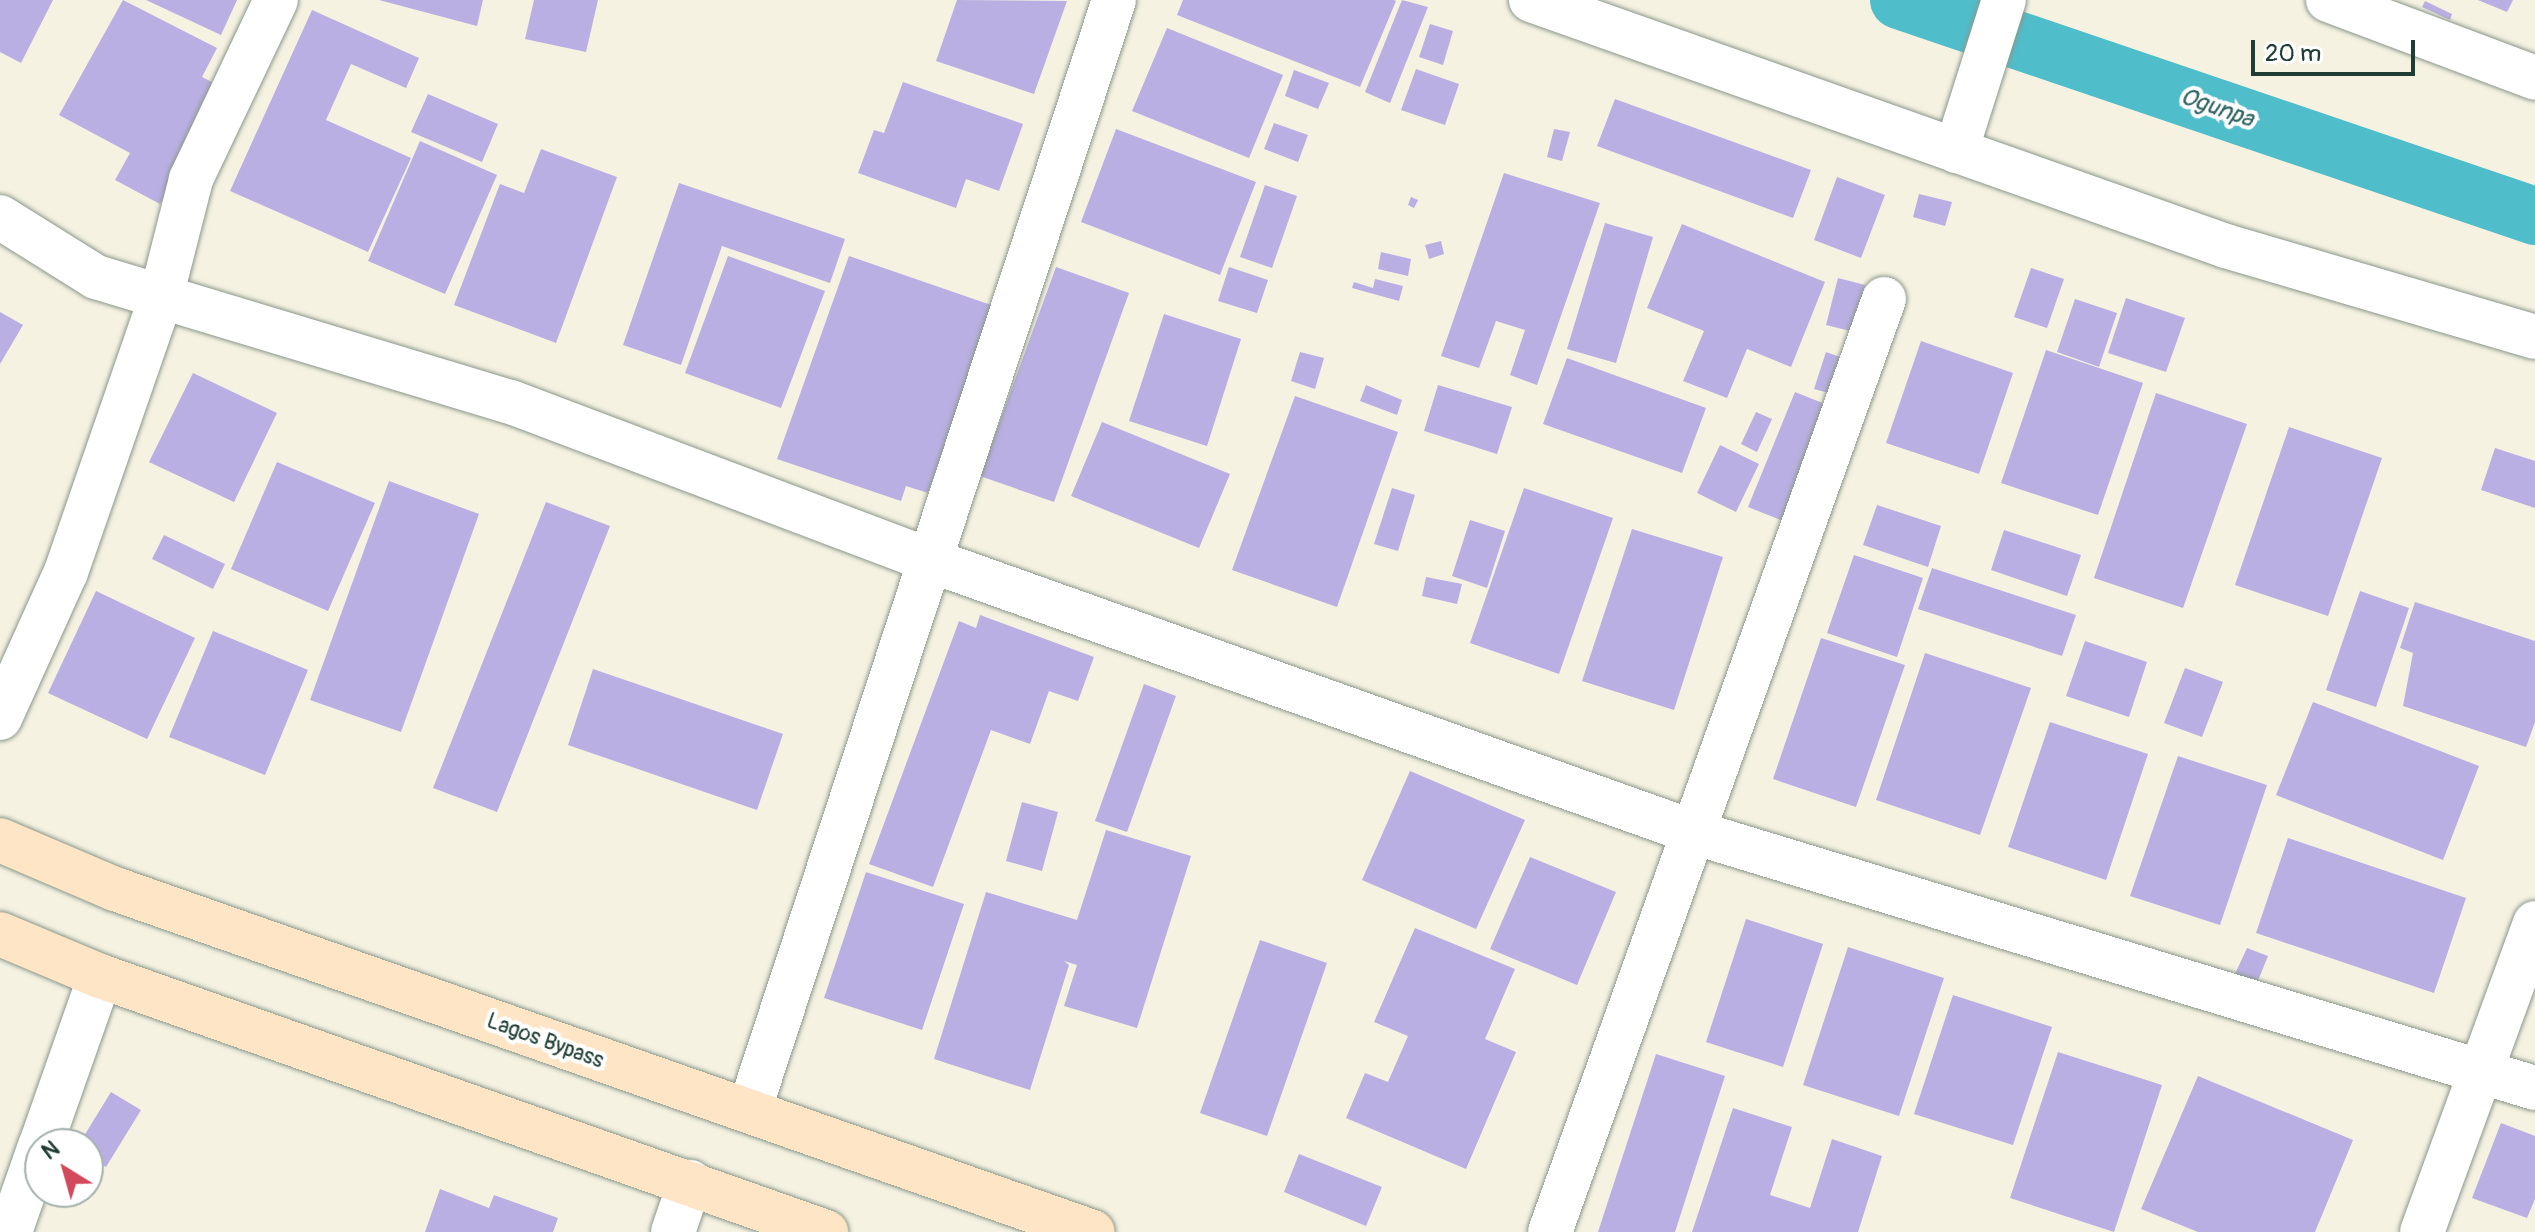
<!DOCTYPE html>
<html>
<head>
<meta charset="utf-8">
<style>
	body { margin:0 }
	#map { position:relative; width:2535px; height:1232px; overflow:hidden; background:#f5f2e2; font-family:Pangolin,sans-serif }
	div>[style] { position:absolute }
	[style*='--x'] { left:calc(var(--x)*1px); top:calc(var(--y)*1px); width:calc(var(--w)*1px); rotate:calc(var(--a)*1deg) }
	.canal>* { height:58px; margin:-29px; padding:0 29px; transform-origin:29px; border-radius:29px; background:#50bdca }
	.building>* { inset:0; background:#baafe2 }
	.roads { filter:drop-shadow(0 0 2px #8a988b) drop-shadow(0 0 2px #8a988b) }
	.minor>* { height:44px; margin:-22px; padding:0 22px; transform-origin:22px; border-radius:22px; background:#fff }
	.secondary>* { height:44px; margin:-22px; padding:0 22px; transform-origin:22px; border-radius:22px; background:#fee5c5 }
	span { translate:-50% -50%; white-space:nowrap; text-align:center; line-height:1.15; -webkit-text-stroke:8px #fff; paint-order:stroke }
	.street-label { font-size:22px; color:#1f3d34 }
	.water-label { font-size:24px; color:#2e6361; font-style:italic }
	.north { position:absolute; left:24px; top:1128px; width:80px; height:80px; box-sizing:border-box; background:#fff; border:2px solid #a5b1ae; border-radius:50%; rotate:323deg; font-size:22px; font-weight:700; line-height:32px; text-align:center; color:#1f3d34 }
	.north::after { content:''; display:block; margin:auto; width:28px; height:36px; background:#d1495b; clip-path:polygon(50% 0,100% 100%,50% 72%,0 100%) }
	.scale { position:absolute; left:2251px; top:40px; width:164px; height:36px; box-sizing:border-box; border:4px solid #1f3d34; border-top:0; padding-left:10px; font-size:24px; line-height:28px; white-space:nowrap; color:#1f3d34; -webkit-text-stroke:6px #fff; paint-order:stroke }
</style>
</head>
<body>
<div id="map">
	<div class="canal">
		<i style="--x:1899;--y:0;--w:672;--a:18.76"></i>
	</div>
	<div class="building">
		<i style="clip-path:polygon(0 0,53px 0,21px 63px,0 52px)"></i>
		<i style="clip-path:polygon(123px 0,217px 48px,202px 77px,224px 88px,160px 204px,115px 180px,130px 153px,59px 115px)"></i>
		<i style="clip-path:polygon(146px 0,237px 0,221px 35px)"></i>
		<i style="clip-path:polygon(379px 0,483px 0,477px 26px)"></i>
		<i style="clip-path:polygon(534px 0,598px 0,586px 52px,525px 39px)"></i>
		<i style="clip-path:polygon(957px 0,1067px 1px,1034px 94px,936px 61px)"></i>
		<i style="clip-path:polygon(1183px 0,1394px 0,1396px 1px,1360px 87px,1177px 15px)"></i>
		<i style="clip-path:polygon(1402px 0,1428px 7px,1390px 103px,1365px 92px)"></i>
		<i style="clip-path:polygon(2478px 0,2513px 0,2507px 12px)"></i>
		<i style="clip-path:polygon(2425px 1px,2452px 14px,2450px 20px,2422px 7px)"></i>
		<i style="clip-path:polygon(312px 10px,419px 58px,406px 88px,351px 64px,326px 120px,411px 158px,368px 252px,230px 191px)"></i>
		<i style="clip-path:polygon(1430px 24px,1453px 31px,1443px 65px,1419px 57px)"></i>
		<i style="clip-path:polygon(1167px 28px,1283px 75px,1249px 158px,1132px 111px)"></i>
		<i style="clip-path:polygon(1416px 69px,1459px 84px,1445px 125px,1401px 110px)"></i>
		<i style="clip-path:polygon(1294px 70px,1329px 83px,1318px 109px,1285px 96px)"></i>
		<i style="clip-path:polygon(903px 82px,1023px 124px,999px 191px,966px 179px,956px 208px,858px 173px,874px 130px,884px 133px)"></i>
		<i style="clip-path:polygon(428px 94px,498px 124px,482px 162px,411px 132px)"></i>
		<i style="clip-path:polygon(1615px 99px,1811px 170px,1793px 218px,1597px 146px)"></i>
		<i style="clip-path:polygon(1274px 123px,1308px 135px,1298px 162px,1264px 149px)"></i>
		<i style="clip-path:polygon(1116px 129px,1256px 182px,1220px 275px,1081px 222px)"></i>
		<i style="clip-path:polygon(1554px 129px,1570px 132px,1562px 161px,1547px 157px)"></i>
		<i style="clip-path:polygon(420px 141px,497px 175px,445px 294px,368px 261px)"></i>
		<i style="clip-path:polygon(541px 149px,617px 177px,556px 343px,454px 305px,500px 184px,524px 193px)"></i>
		<i style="clip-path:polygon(1504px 173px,1600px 203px,1537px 385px,1510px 375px,1525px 330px,1496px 321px,1479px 368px,1441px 356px)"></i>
		<i style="clip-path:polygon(1837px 177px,1885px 195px,1861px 258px,1814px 240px)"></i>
		<i style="clip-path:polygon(679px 183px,845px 239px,830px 283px,722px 246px,681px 365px,623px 345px)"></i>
		<i style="clip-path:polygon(1265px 185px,1297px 196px,1272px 268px,1240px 257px)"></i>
		<i style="clip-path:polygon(1919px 194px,1952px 202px,1945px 226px,1913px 217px)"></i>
		<i style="clip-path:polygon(1411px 197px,1418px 200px,1414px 208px,1408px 205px)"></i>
		<i style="clip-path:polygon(1605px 223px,1653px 237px,1616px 363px,1567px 349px)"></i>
		<i style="clip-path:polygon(1682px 224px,1825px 282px,1791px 367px,1747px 349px,1727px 398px,1683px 381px,1704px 331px,1647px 308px)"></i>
		<i style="clip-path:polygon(1441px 241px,1444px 254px,1429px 259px,1425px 245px)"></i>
		<i style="clip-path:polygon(1381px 252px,1411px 259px,1408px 276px,1378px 269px)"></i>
		<i style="clip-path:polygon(728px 256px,825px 291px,781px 408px,685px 373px)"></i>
		<i style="clip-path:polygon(849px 256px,994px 306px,928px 493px,906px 486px,901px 501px,777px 459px)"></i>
		<i style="clip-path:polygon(1056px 267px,1129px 293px,1054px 502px,980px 476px)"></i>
		<i style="clip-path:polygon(1229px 267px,1268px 280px,1257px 313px,1218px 301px)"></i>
		<i style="clip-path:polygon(2031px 268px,2064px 279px,2047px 328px,2014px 317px)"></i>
		<i style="clip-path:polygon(1838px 278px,1865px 285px,1854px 332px,1826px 325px)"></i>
		<i style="clip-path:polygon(1375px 279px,1403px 286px,1399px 301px,1352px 288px,1354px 282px,1373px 288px)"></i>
		<i style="clip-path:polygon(2126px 298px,2185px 318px,2166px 372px,2108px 353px)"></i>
		<i style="clip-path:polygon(2075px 299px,2117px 313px,2099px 367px,2057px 352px)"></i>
		<i style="clip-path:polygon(0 312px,23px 325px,0 364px)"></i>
		<i style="clip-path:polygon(1164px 314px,1241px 339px,1207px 446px,1129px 421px)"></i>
		<i style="clip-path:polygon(1921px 341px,2013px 373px,1979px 474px,1886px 443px)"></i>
		<i style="clip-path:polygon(2046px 350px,2143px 383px,2098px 515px,2001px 483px)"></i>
		<i style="clip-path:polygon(1300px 352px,1324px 358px,1315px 389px,1291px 381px)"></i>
		<i style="clip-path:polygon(1826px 352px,1843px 358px,1832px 394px,1814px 389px)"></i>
		<i style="clip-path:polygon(1567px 358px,1706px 408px,1682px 473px,1543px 424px)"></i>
		<i style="clip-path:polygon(193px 373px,277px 413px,234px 502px,149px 462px)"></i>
		<i style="clip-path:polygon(1366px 385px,1402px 400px,1397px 415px,1360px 401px)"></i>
		<i style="clip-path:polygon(1438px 385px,1512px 407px,1497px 454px,1424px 431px)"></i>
		<i style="clip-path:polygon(1795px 392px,1835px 408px,1788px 523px,1748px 507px)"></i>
		<i style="clip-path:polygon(2156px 393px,2247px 424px,2183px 608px,2094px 578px)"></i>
		<i style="clip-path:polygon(1295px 396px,1398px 432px,1337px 607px,1232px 570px)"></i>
		<i style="clip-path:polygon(1756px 412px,1772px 419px,1757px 452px,1741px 444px)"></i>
		<i style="clip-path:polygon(1102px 422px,1230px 474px,1199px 548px,1071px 496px)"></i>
		<i style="clip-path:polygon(2289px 427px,2382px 458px,2328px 616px,2235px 585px)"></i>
		<i style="clip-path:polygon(1720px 445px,1759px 464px,1736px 512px,1697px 493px)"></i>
		<i style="clip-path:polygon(2495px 448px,2535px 461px,2535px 508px,2481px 490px)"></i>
		<i style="clip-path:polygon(277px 462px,375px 503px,328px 611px,231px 569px)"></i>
		<i style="clip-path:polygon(389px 481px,479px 514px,401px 732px,310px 700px)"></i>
		<i style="clip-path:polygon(1392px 488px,1415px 495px,1398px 551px,1374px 544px)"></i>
		<i style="clip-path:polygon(1524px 488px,1613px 518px,1559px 674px,1470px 643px)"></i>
		<i style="clip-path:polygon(546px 502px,610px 526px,497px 812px,433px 788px)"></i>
		<i style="clip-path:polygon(1877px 505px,1941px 526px,1928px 567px,1863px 545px)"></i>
		<i style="clip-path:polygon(1470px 520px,1505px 531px,1487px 588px,1452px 576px)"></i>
		<i style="clip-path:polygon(1632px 529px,1723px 557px,1674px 710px,1582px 681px)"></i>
		<i style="clip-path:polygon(2004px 530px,2081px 555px,2067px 596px,1991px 570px)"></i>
		<i style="clip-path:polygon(164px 535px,225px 564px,213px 589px,152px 559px)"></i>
		<i style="clip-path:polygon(1854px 555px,1923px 578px,1897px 657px,1827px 633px)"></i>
		<i style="clip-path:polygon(1932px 568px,2076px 615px,2062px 656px,1918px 609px)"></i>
		<i style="clip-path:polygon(1426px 577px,1462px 584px,1457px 604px,1422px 596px)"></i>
		<i style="clip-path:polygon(96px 591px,195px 638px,147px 739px,48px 693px)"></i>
		<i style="clip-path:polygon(2360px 591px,2409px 608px,2376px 707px,2326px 690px)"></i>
		<i style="clip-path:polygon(2415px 602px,2535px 641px,2535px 722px,2526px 747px,2403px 706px,2413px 653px,2400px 648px)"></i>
		<i style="clip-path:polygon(980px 615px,1094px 657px,1078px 701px,1049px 691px,1030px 744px,991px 730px,933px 887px,869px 864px,959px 621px,976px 628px)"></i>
		<i style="clip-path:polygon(213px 631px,308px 670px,265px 775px,169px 737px)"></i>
		<i style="clip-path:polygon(1821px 638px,1905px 665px,1856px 807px,1773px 779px)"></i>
		<i style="clip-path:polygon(2085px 641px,2147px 662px,2129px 717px,2066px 696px)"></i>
		<i style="clip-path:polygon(1925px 653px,2031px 688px,1980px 835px,1876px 800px)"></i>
		<i style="clip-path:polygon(2185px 668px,2223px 682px,2202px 737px,2164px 723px)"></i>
		<i style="clip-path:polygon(593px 669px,783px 734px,757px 810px,568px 745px)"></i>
		<i style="clip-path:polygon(1144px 684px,1176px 696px,1127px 832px,1095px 821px)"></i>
		<i style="clip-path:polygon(2313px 702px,2479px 766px,2443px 860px,2276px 795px)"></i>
		<i style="clip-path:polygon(2050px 722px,2148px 754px,2106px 880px,2008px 847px)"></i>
		<i style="clip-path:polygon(2178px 756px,2267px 785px,2220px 925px,2130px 896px)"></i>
		<i style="clip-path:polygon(1410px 771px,1525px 820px,1476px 929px,1362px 880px)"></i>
		<i style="clip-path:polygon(1022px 802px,1058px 812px,1042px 871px,1006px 861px)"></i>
		<i style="clip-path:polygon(1106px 830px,1191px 856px,1137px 1028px,1064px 1006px,1077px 965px,1064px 961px,1069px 965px,1030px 1090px,934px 1059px,986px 892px,1077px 920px)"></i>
		<i style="clip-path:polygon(2288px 838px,2466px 898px,2434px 993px,2256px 933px)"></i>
		<i style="clip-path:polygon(1530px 857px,1616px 892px,1577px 985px,1490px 949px)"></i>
		<i style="clip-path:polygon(866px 872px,964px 904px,922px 1030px,824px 998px)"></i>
		<i style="clip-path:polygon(1746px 919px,1823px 944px,1783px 1067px,1706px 1042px)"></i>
		<i style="clip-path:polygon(1415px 928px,1515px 969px,1485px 1039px,1516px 1052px,1466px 1169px,1346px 1118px,1365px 1073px,1388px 1082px,1408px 1036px,1374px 1022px)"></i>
		<i style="clip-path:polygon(1260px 940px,1327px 963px,1267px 1136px,1200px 1113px)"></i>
		<i style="clip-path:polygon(1848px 947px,1944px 978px,1899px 1116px,1803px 1085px)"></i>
		<i style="clip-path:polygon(2247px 948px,2268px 956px,2257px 983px,2235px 974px)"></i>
		<i style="clip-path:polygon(1953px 995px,2052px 1027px,2013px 1145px,1914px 1114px)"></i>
		<i style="clip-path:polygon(2058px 1052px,2162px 1085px,2114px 1232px,2010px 1198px)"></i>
		<i style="clip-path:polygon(1656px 1054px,1725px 1076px,1675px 1232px,1598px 1232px)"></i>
		<i style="clip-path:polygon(2198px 1076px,2353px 1140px,2315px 1232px,2198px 1232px,2141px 1209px)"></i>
		<i style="clip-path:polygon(111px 1092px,141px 1110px,106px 1167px,88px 1156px,88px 1144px,79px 1144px)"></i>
		<i style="clip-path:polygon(1733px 1108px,1792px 1127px,1770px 1195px,1810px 1208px,1832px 1139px,1882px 1156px,1858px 1232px,1692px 1232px)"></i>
		<i style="clip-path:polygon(2501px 1123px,2535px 1136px,2535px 1199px,2527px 1218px,2472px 1198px)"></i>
		<i style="clip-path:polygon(1299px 1154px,1382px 1187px,1366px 1226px,1284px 1192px)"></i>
		<i style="clip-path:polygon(440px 1189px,489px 1208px,494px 1195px,558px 1218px,553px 1232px,425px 1232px)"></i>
	</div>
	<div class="roads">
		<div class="minor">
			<i style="--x:1531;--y:0;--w:737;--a:19.49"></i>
			<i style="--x:2226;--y:246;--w:322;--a:16.4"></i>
			<i style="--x:2328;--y:0;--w:221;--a:20.6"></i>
			<i style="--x:1956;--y:151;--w:158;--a:-72.4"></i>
			<i style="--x:0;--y:217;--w:113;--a:32"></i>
			<i style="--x:96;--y:277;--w:433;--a:16.8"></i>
			<i style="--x:511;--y:402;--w:447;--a:20.7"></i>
			<i style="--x:929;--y:560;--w:814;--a:19.59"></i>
			<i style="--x:1696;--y:833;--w:877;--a:16.91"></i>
			<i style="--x:0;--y:718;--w:160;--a:-65.7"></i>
			<i style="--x:66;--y:572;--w:291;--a:-70.9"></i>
			<i style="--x:161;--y:297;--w:122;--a:-75.7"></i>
			<i style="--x:191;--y:179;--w:198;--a:-64.6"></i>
			<i style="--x:749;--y:1111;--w:1169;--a:-71.81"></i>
			<i style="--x:41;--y:1144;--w:178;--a:-70.6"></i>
			<i style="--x:10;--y:1232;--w:91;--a:-70.8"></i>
			<i style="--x:673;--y:1232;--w:53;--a:-71.2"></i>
			<i style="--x:1550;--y:1232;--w:991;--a:-70.3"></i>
			<i style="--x:2422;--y:1232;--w:329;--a:-69.9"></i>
		</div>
		<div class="secondary">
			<i style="--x:0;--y:840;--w:125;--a:23.1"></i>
			<i style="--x:115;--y:889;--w:1036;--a:19.33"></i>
			<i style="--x:0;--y:934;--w:108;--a:22.8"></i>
			<i style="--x:100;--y:976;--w:770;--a:19.42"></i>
		</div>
	</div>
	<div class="street-label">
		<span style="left:545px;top:1041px;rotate:20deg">Lagos Bypass</span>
	</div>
	<div class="water-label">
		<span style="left:2217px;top:108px;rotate:19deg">Ogunpa</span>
	</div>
	<div class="north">N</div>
	<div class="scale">20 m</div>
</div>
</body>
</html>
